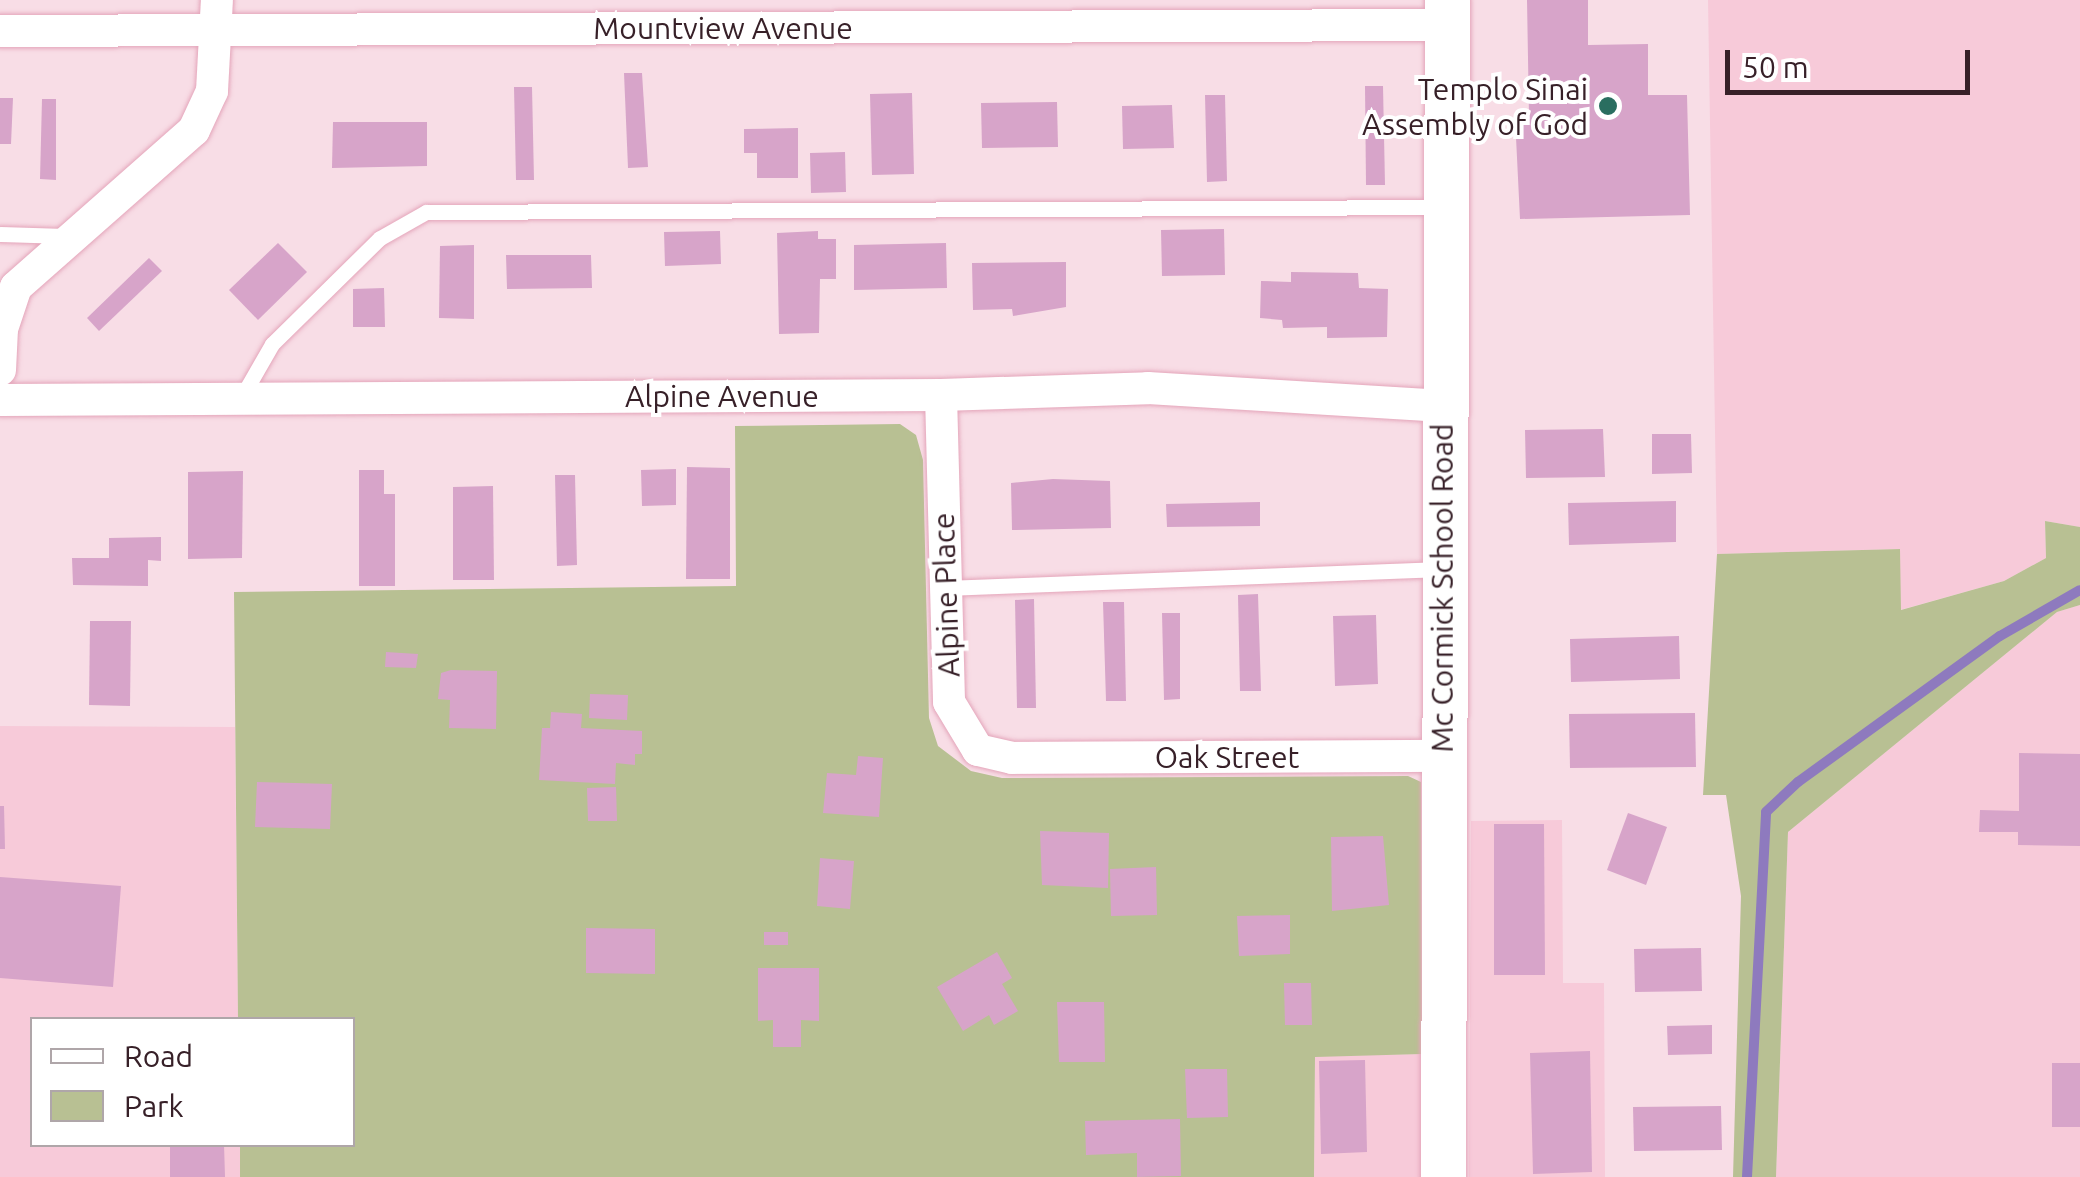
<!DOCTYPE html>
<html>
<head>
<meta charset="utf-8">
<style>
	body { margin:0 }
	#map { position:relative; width:2080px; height:1177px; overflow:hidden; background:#f8dde6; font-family:Ubuntu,sans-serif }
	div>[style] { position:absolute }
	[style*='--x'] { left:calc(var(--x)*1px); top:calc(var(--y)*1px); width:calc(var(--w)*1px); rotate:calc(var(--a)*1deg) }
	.built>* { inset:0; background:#f7cad9 }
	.green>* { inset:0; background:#b8c093 }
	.stream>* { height:10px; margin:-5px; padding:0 5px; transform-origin:5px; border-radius:5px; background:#8e7abe }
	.building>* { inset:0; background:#d7a4c9 }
	.roads { filter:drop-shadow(0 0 2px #e4a5ba) drop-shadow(0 0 2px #e4a5ba) }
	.lane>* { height:15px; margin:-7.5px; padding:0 7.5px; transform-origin:7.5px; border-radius:7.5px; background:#fff }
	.street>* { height:32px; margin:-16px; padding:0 16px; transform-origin:16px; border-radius:16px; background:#fff }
	.secondary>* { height:45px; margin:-22.5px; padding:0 22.5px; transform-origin:22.5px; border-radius:22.5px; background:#fff }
	.dots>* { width:28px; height:28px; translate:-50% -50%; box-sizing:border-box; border:5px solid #fff; border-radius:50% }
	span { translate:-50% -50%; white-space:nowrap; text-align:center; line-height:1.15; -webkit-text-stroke:8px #fff; paint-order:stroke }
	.street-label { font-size:30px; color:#372028 }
	.poi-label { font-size:30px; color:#372028 }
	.right { translate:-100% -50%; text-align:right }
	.legend { position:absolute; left:30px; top:1017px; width:325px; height:130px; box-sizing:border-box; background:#fff; border:2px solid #afa6a9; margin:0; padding:12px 18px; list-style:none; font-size:30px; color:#372028 }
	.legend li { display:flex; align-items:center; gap:20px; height:50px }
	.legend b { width:50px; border:2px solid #afa6a9 }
	.scale { position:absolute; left:1725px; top:50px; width:245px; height:45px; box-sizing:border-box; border:5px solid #372028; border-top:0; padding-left:12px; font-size:30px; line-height:35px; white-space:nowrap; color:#372028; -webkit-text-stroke:8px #fff; paint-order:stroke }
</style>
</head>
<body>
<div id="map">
	<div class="built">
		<i style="clip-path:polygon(1708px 0,2080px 0,2080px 527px,2045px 521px,2046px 558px,2004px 581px,1900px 610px,1899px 549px,1717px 554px)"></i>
		<i style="clip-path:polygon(2080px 605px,2080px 1177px,1776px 1177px,1788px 832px,2057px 612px)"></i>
		<i style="clip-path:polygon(0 726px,235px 727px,238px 1019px,32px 1020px,32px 1144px,240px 1145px,240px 1177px,0 1177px)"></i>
		<i style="clip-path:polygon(1562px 820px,1563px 983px,1604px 983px,1605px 1177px,1469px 1177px,1471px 821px)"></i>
		<i style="clip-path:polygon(1422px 1054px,1421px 1177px,1314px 1177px,1315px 1056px)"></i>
	</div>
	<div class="green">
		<i style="clip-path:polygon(900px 424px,916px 435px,923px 460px,929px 718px,938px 746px,971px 771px,1002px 778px,1408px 776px,1421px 782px,1422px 1054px,1315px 1057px,1314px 1177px,240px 1177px,240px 1145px,352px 1144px,352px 1020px,238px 1019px,234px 592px,736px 586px,735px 426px)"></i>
		<i style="clip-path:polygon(2045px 521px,2080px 527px,2080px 605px,2057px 612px,1788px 832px,1776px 1177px,1733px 1177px,1741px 896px,1726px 795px,1703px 795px,1717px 554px,1900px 549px,1901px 610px,2004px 581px,2046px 558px)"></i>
	</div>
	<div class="stream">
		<i style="--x:1747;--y:1177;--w:365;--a:-87"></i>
		<i style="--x:1766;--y:812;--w:44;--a:-43.2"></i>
		<i style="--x:1798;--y:782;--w:249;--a:-35.9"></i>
		<i style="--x:2000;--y:636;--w:92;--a:-29.9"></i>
	</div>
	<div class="building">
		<i style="clip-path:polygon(1527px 0,1588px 0,1588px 45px,1648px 44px,1648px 95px,1687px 95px,1690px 215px,1520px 219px,1515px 117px,1529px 117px)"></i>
		<i style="clip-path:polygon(624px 73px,642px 73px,648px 167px,628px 168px)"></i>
		<i style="clip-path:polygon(1365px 86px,1383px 86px,1385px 185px,1366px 185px)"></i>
		<i style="clip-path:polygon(514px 87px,532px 87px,534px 180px,516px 180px)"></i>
		<i style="clip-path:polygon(912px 93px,914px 174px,872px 175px,870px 94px)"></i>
		<i style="clip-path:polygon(1205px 95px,1225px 95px,1227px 181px,1207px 182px)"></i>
		<i style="clip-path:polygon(0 98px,13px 98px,11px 144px,0 144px)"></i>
		<i style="clip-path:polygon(42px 99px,56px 99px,56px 180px,40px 179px)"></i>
		<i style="clip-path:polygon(1057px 102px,1058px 147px,982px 148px,981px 103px)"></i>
		<i style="clip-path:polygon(1172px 105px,1174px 148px,1123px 149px,1122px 106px)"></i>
		<i style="clip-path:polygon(333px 122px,427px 122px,427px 166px,332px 168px)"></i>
		<i style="clip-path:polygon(798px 128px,798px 178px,757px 178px,757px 153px,744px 153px,744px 129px)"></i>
		<i style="clip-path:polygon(845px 152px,846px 192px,811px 193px,810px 153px)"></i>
		<i style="clip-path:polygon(1224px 229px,1225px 275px,1162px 276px,1161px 230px)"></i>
		<i style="clip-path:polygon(720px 231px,721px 264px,665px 266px,664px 232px)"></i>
		<i style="clip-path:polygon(818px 231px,818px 239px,836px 239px,836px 279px,820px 279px,819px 333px,779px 334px,777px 233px)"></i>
		<i style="clip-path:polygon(278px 243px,307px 272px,258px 320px,229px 290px)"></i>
		<i style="clip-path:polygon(946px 243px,947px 288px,854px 290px,854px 245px)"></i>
		<i style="clip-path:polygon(474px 245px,474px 319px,439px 318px,440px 246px)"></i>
		<i style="clip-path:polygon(506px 255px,591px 255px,592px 288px,507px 289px)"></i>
		<i style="clip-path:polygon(149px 258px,162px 271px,99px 331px,87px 318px)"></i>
		<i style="clip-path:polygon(1066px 262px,1066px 307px,1013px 316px,1012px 309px,973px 310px,972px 263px)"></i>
		<i style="clip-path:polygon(1291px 272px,1358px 273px,1359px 288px,1388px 289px,1387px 337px,1327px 338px,1327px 327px,1283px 328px,1282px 320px,1260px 318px,1261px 281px,1291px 282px)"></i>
		<i style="clip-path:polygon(384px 288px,385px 327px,353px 327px,353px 289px)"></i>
		<i style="clip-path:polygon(1603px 429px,1605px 477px,1526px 478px,1525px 430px)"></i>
		<i style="clip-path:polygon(1652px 434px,1691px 434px,1692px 473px,1652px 474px)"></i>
		<i style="clip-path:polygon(687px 467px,730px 468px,730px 579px,686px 579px)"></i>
		<i style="clip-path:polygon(676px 469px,676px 505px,642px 506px,641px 470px)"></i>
		<i style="clip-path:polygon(359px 470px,384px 470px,384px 494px,395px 494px,395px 586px,359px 586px)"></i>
		<i style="clip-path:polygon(243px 471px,242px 558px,188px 559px,188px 472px)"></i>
		<i style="clip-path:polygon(555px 475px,575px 475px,577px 565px,557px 566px)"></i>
		<i style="clip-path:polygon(1053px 479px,1110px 481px,1111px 528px,1012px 530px,1011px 483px)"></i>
		<i style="clip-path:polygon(493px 486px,494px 580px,453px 580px,453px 487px)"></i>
		<i style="clip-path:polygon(1676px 501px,1676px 542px,1569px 545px,1568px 503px)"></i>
		<i style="clip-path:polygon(1260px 502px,1260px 526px,1167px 527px,1166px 504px)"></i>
		<i style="clip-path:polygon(161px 537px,161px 561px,148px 560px,148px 586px,73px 585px,72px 558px,109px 558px,109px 538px)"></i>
		<i style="clip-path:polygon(1258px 594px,1261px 691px,1240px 691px,1238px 595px)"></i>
		<i style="clip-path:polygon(1034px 599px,1036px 708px,1017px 708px,1015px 600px)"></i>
		<i style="clip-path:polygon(1103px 602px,1124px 602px,1126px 701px,1106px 701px)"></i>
		<i style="clip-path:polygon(1162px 613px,1180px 613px,1180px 699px,1164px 700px)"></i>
		<i style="clip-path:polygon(1376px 615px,1378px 684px,1335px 686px,1333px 616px)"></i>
		<i style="clip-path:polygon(90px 621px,131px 621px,130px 706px,89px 705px)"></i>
		<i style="clip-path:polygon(1679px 636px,1680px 679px,1571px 682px,1570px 639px)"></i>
		<i style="clip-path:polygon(386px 652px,418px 654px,416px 668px,385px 667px)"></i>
		<i style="clip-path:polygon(451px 670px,497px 671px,496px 729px,449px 728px,450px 700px,438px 699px,441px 673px)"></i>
		<i style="clip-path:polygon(590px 694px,628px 695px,627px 720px,589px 718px)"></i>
		<i style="clip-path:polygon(551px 712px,582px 714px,581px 728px,642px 731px,642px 754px,635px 754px,635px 765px,616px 763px,615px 784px,539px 780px,542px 728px,550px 728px)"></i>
		<i style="clip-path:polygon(1695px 713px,1696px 767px,1570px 768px,1569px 714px)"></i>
		<i style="clip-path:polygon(2019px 753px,2080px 754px,2080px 846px,2018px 845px,2018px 832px,1979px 832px,1980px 810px,2019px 811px)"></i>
		<i style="clip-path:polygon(858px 756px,883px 758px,879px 817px,823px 813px,827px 773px,856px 775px)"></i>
		<i style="clip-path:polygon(257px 782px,332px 784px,330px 829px,255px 827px)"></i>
		<i style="clip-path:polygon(616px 787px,617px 821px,588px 821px,587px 788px)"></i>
		<i style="clip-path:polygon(0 806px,4px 806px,5px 849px,0 849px)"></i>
		<i style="clip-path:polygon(1628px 813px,1667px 827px,1646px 885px,1607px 870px)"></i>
		<i style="clip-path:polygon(1494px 824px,1544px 824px,1545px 975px,1494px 975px)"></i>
		<i style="clip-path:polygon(1040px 831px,1109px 833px,1108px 888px,1042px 885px)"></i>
		<i style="clip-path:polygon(1383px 836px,1389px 905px,1332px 911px,1331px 837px)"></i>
		<i style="clip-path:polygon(820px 858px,854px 861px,850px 909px,817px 906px)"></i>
		<i style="clip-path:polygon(1156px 867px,1157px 915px,1111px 916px,1110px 869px)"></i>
		<i style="clip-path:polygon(0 877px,121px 886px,113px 987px,0 978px)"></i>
		<i style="clip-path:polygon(1290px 915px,1290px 954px,1239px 956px,1237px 916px)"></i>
		<i style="clip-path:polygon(586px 928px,655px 929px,655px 974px,586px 973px)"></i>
		<i style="clip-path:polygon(764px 932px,788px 932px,788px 945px,764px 945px)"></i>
		<i style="clip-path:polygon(1701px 948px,1702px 991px,1635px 992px,1634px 949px)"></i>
		<i style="clip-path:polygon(997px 952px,1012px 978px,1002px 984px,1018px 1011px,994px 1025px,989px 1015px,963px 1031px,937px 987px)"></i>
		<i style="clip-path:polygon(758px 968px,819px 968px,819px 1021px,801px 1020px,801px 1047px,773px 1047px,773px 1020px,758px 1021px)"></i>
		<i style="clip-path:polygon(1284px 983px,1311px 983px,1312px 1025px,1285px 1025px)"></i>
		<i style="clip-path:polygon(1057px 1002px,1104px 1002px,1105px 1062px,1059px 1062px)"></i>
		<i style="clip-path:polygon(1712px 1025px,1712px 1054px,1668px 1055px,1667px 1026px)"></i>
		<i style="clip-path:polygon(1590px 1051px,1592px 1172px,1533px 1174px,1530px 1053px)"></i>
		<i style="clip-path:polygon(1365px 1060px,1367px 1152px,1321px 1154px,1319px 1061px)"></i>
		<i style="clip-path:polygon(2052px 1063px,2080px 1063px,2080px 1127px,2052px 1127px)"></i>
		<i style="clip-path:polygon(1185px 1069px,1227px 1069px,1228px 1117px,1187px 1118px)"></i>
		<i style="clip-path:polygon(1721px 1106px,1722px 1150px,1634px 1151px,1633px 1107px)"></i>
		<i style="clip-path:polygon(1180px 1119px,1181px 1176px,1137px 1177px,1137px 1153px,1086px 1155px,1085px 1121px)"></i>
		<i style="clip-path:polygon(170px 1144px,224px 1144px,225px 1177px,170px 1177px)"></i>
	</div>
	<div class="roads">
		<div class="lane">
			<i style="--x:0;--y:234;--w:66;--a:1.7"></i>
			<i style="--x:241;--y:398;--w:62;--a:-60.1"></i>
			<i style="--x:272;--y:344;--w:151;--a:-44.5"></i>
			<i style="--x:380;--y:238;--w:53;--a:-29.5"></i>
			<i style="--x:426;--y:212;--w:1015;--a:-0.28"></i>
			<i style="--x:946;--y:588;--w:495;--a:-2.2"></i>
		</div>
		<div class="street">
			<i style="--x:0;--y:31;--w:1446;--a:-0.24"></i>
			<i style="--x:0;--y:370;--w:41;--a:-87.2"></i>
			<i style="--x:2;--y:329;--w:44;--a:-71.6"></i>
			<i style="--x:16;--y:287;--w:237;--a:-41.4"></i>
			<i style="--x:194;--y:130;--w:43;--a:-65.2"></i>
			<i style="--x:212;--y:91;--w:91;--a:-86.9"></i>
			<i style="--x:941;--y:395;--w:307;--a:88.5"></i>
			<i style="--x:949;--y:702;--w:56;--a:58.9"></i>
			<i style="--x:978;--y:750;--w:35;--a:13"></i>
			<i style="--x:1012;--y:758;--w:429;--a:-0.3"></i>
			<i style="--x:0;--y:400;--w:941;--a:-0.3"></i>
			<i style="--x:941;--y:395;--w:207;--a:-1.9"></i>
			<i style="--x:1148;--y:388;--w:296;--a:3.5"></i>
		</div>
		<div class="secondary">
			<i style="--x:1443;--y:1177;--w:1177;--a:-89.81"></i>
		</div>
	</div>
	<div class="dots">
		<i style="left:1608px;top:106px;background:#2a6e60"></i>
	</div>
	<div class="street-label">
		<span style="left:723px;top:28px">Mountview Avenue</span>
		<span style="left:722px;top:396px">Alpine Avenue</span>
		<span style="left:1442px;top:588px;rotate:-90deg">Mc Cormick School Road</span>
		<span style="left:946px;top:595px;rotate:-92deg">Alpine Place</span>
		<span style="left:1227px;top:757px">Oak Street</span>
	</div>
	<div class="poi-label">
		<span class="right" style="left:1588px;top:106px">Templo Sinai<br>Assembly of God</span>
	</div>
	<ul class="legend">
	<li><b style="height:12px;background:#fff"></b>Road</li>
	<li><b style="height:28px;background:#b8c093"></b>Park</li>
	</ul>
	<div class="scale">50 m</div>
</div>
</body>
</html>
